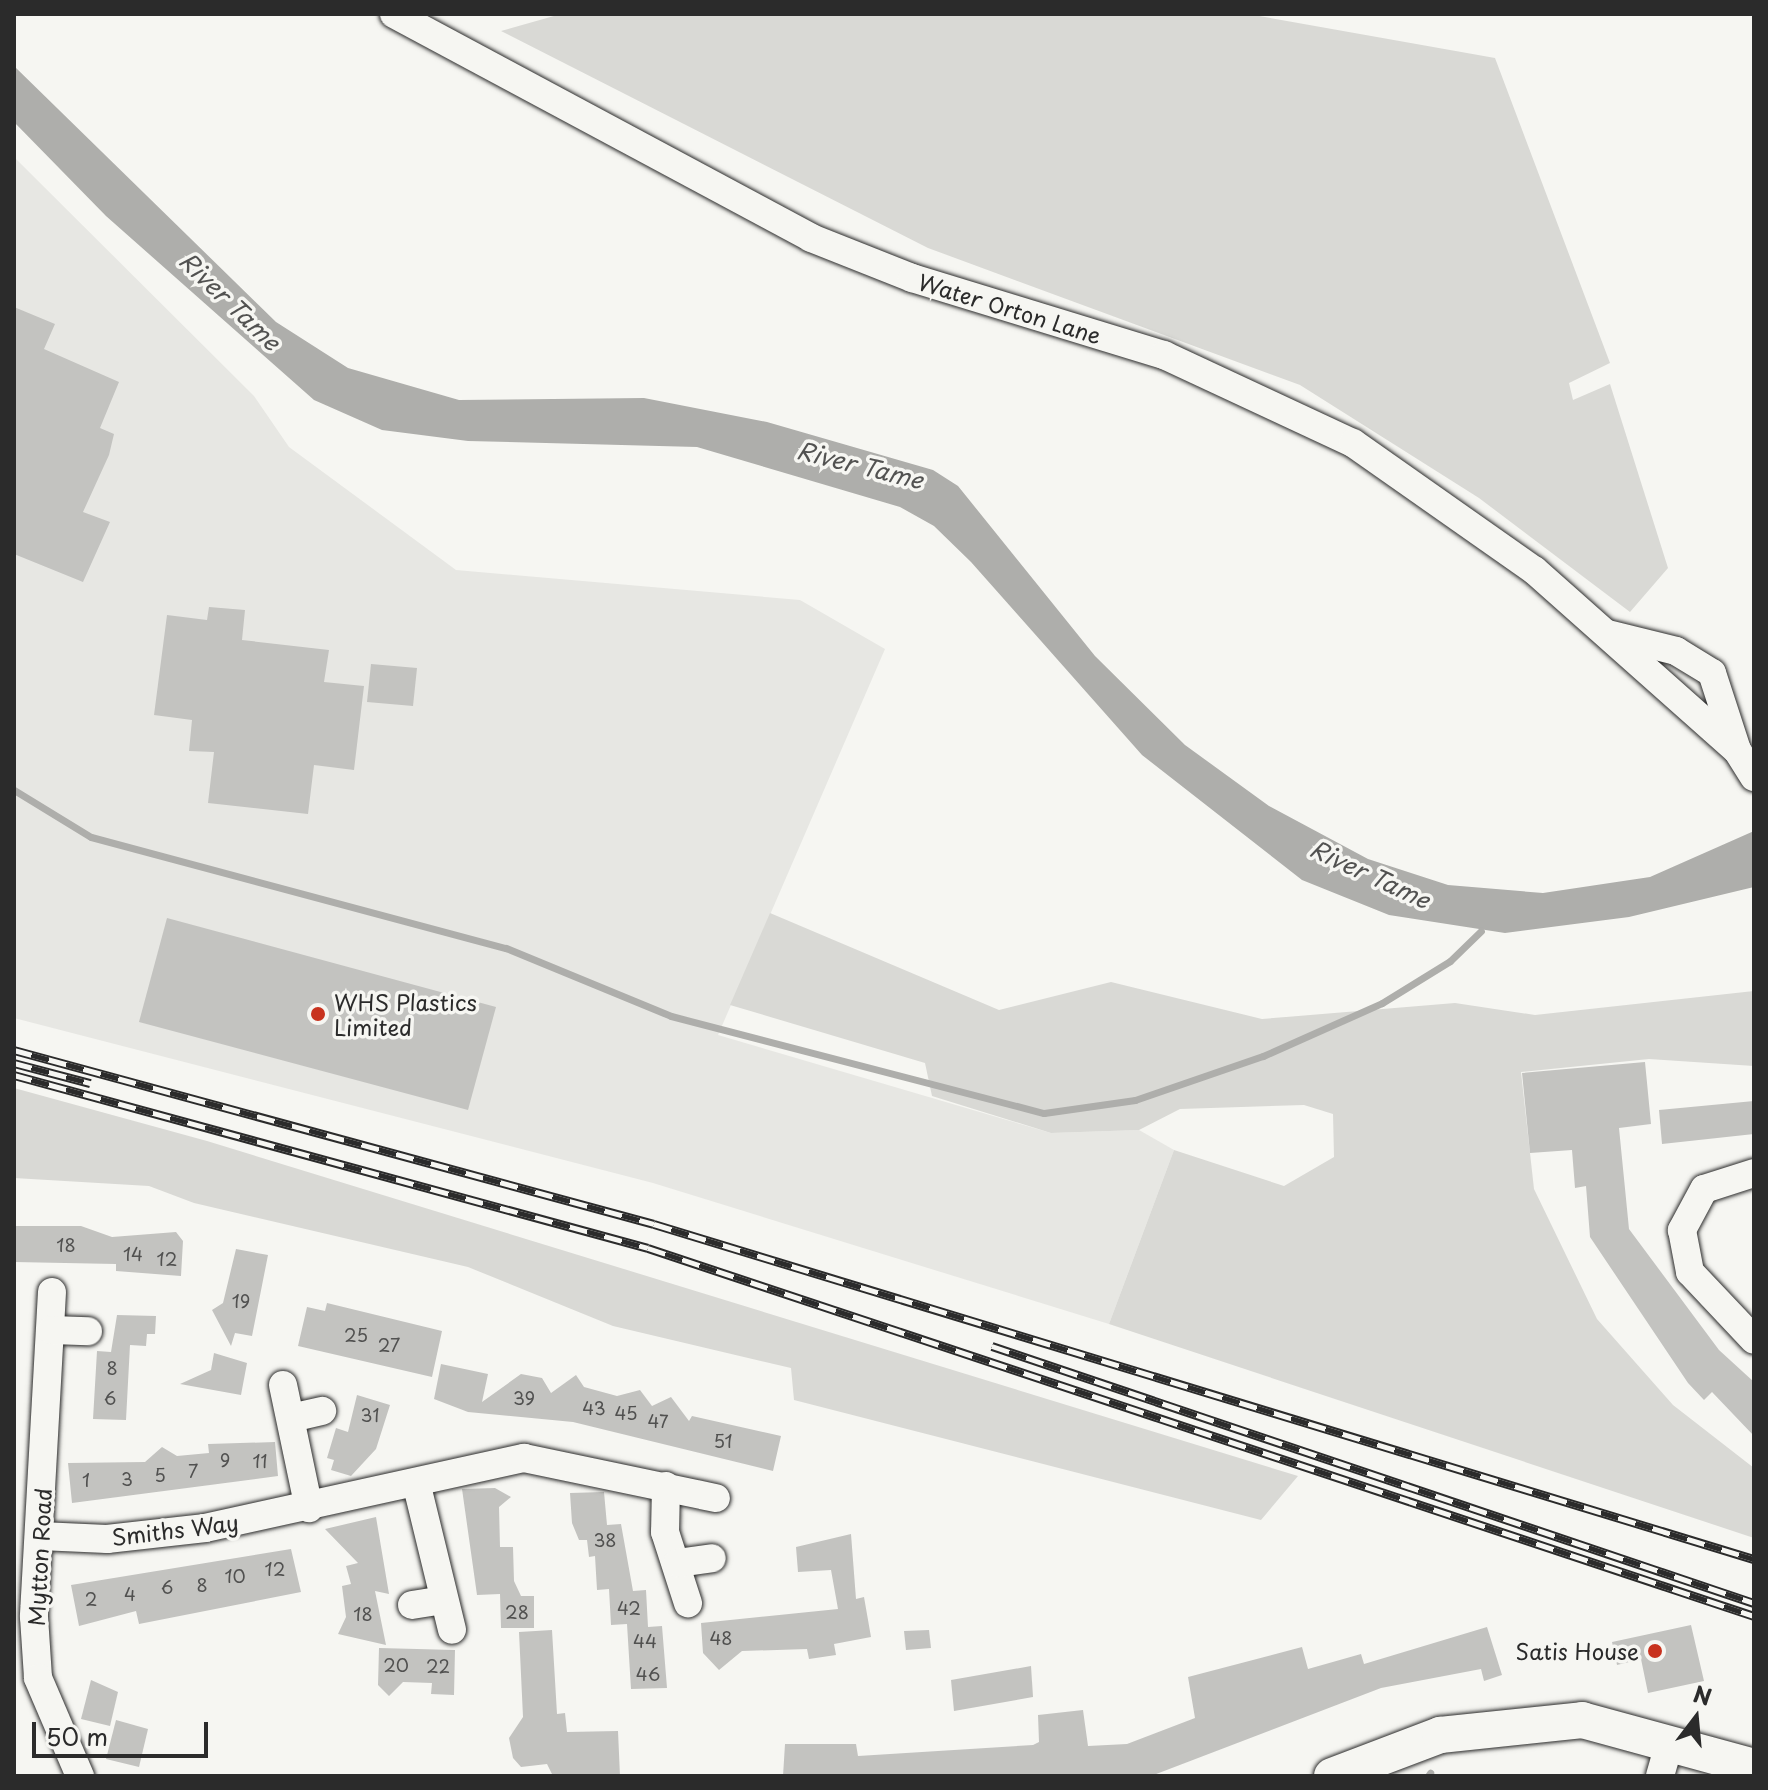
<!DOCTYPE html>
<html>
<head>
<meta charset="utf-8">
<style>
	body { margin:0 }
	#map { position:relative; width:1768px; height:1790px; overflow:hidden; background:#f6f6f2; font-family:"Playpen Sans",sans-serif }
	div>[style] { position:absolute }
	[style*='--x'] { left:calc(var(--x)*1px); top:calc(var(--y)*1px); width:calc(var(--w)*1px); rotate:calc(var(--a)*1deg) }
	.built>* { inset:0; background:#e7e7e3 }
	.green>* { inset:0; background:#d9d9d5 }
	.water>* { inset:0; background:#aeaeab }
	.stream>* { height:7px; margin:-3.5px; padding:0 3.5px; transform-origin:3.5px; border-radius:3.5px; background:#aeaeab }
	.building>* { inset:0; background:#c3c3c0 }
	.roads { filter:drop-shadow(0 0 2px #2b2b2b) drop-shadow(0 0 2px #2b2b2b) }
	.minor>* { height:28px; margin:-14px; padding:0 14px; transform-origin:14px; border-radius:14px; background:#f6f6f2 }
	.major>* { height:36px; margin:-18px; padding:0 18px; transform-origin:18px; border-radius:18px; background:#f6f6f2 }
	.rail>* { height:9px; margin-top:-4.5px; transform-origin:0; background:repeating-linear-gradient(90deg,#f6f6f2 0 18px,#2b2b2b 0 36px); box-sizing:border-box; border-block:2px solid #2b2b2b }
	.dots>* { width:22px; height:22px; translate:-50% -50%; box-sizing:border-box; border:4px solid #f6f6f2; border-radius:50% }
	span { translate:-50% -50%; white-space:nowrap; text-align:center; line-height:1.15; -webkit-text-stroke:7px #f6f6f2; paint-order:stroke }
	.number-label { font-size:18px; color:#515150 }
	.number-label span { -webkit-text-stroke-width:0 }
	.street-label { font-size:22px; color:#2b2b2b }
	.poi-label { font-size:22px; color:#2b2b2b }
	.left { translate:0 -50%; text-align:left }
	.right { translate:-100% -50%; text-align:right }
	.water-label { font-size:24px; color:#525251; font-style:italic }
	.frame { position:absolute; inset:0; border:16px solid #2b2b2b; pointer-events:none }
	.north { position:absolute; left:1656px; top:1678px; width:80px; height:80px; -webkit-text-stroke:6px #f6f6f2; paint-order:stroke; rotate:16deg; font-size:22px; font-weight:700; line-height:32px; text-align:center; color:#2b2b2b }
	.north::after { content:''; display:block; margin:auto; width:28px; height:36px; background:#2b2b2b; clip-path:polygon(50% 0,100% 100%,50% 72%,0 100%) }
	.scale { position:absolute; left:32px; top:1722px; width:176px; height:36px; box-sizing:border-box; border:4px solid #2b2b2b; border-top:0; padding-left:10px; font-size:24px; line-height:28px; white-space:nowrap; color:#2b2b2b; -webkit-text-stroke:6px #f6f6f2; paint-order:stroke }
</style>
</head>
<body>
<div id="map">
	<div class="built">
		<i style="clip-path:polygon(14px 157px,254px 396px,289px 447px,456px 570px,800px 600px,885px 649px,718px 1035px,1051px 1133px,1139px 1130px,1174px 1150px,1109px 1324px,653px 1183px,14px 1018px)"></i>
	</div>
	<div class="green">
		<i style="clip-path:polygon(561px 14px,1248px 14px,1495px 58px,1610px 363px,1569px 383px,1573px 400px,1610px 384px,1668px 568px,1630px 612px,1479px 498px,1300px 385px,928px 248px,501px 31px)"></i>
		<i style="clip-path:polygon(770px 913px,999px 1010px,1111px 982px,1262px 1019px,1455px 1003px,1535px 1015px,1754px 991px,1754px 1066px,1649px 1059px,1521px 1072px,1534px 1189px,1597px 1319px,1673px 1405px,1754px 1468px,1754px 1538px,1109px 1324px,1174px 1150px,1284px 1186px,1334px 1157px,1333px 1114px,1304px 1105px,1180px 1109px,1139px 1130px,1051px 1133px,932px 1096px,925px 1063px,730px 1005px)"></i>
		<i style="clip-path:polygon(14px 1088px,207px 1141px,1298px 1476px,1261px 1520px,794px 1400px,791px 1368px,613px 1326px,468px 1267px,194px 1203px,149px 1186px,14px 1178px)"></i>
	</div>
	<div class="water">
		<i style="clip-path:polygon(14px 66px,276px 322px,348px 368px,459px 400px,644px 398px,767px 422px,933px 470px,958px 486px,1095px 656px,1185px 745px,1269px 806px,1368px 859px,1448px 885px,1543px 893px,1650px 877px,1754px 831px,1754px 887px,1629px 917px,1505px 933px,1389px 915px,1302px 880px,1142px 755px,971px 562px,934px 526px,900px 507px,697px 447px,468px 441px,382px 430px,314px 400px,106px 216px,14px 122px)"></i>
	</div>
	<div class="stream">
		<i style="--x:14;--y:790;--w:90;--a:31.4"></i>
		<i style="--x:91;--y:837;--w:430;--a:15"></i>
		<i style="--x:506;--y:948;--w:178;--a:22.4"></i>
		<i style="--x:671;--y:1016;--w:385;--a:14.6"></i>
		<i style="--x:1044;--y:1113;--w:92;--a:-8.1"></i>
		<i style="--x:1135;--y:1100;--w:135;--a:-19"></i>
		<i style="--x:1263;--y:1056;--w:130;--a:-24"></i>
		<i style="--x:1382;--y:1003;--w:80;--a:-31.7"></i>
		<i style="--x:1450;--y:961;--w:43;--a:-44.1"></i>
		<i style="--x:1428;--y:1776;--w:4;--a:-56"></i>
	</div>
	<div class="building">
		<i style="clip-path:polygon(14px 307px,55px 324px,44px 349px,119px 382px,100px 428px,114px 434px,109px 455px,83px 512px,110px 522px,83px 582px,14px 554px)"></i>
		<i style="clip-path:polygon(209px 607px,245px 610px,242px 640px,329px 650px,324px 682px,364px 686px,354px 770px,314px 765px,308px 814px,208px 803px,214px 752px,189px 751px,192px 720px,154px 715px,167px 615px,207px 620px)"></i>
		<i style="clip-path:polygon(371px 664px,417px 668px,413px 706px,367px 702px)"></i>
		<i style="clip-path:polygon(167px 918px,496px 1007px,468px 1110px,139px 1022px)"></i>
		<i style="clip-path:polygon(1645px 1062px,1651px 1124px,1619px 1128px,1629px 1229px,1719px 1350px,1754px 1382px,1754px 1436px,1712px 1392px,1704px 1400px,1688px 1383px,1590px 1237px,1586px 1186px,1575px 1188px,1572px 1150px,1530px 1153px,1522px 1073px)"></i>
		<i style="clip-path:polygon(1754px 1101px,1754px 1134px,1662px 1144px,1659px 1110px)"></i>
		<i style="clip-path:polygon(14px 1226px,81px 1226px,112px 1237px,176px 1232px,183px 1241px,181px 1276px,116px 1271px,116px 1264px,14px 1262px)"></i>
		<i style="clip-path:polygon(236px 1249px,268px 1255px,252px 1336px,235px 1333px,231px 1346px,212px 1310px,223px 1303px)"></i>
		<i style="clip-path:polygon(327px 1303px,442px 1331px,432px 1377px,298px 1346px,307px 1307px,325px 1311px)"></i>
		<i style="clip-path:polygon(117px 1315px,156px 1316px,155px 1334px,147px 1334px,146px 1346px,130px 1345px,126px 1420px,93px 1419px,97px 1351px,111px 1352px)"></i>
		<i style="clip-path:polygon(214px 1353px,247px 1363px,241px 1395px,180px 1384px,211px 1370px)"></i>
		<i style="clip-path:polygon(441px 1364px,488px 1374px,482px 1402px,521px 1374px,542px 1378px,551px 1393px,576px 1375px,584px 1387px,617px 1396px,640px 1390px,652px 1406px,671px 1397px,689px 1421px,692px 1416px,781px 1436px,773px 1471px,573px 1422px,468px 1412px,434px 1399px)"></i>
		<i style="clip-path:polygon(357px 1395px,390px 1405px,376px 1449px,351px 1476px,331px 1470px,334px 1460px,327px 1458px,336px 1428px,348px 1432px)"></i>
		<i style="clip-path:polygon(275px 1442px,278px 1476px,72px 1503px,68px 1463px,145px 1462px,162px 1447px,177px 1456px,209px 1453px,208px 1444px)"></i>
		<i style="clip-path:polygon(495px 1488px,511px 1497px,499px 1507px,500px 1547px,513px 1547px,514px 1581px,521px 1596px,534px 1596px,534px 1628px,501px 1628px,500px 1594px,477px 1595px,462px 1489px)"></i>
		<i style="clip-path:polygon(604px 1492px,607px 1525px,621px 1524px,633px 1591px,646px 1590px,648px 1627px,662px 1626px,667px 1688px,631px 1689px,627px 1624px,611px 1625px,609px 1589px,597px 1590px,595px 1556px,589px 1557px,587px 1540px,579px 1540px,572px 1523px,570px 1493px)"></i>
		<i style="clip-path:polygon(376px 1517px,389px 1594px,375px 1591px,386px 1645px,338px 1634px,346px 1617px,342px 1586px,351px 1584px,346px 1566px,358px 1563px,325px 1529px)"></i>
		<i style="clip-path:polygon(851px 1534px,856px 1599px,864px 1597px,871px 1637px,834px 1644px,836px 1655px,809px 1659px,807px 1649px,742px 1651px,719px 1670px,703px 1653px,701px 1623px,838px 1609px,831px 1570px,798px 1572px,796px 1547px)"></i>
		<i style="clip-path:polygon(291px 1549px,301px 1592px,139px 1624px,136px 1611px,79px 1626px,71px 1585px)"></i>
		<i style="clip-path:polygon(1691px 1625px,1704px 1681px,1648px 1693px,1641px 1659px,1617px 1665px,1612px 1642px)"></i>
		<i style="clip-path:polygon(1487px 1627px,1502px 1675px,1484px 1681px,1481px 1669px,1381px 1688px,1151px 1776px,783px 1776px,785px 1744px,856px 1744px,858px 1756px,1033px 1745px,1039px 1742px,1038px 1715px,1083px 1710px,1088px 1746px,1127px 1744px,1195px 1718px,1188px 1677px,1302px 1647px,1308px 1669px,1361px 1654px,1364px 1664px)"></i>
		<i style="clip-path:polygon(552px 1630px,557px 1714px,565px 1713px,567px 1732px,618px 1731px,620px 1776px,553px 1776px,547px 1764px,521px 1767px,513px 1758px,509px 1738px,523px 1717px,519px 1632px)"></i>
		<i style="clip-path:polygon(929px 1630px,931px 1648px,906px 1650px,904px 1631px)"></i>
		<i style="clip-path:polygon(379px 1648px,455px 1650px,454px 1695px,431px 1694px,432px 1683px,403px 1682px,389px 1696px,378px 1685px)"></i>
		<i style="clip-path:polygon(1031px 1666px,1033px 1697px,954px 1711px,951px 1680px)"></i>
		<i style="clip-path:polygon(91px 1680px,118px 1692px,110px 1726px,81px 1719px)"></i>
		<i style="clip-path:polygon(116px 1720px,148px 1729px,139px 1767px,106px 1759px)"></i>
	</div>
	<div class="roads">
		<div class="minor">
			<i style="--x:394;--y:14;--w:473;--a:28.2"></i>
			<i style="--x:811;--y:238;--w:109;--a:21.6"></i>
			<i style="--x:912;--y:278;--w:264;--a:17"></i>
			<i style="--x:1164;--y:355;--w:208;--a:25"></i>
			<i style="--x:1353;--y:443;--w:221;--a:35.1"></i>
			<i style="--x:1534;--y:570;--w:271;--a:41.6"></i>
			<i style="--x:1737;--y:750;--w:32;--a:58"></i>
			<i style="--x:1608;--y:634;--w:70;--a:14"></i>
			<i style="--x:1676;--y:651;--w:42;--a:31.4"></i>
			<i style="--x:1712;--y:673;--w:81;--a:72"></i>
			<i style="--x:1754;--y:1173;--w:52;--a:162.3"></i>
			<i style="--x:1704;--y:1189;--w:47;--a:118.2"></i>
			<i style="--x:1682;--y:1230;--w:43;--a:79.2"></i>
			<i style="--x:1690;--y:1272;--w:93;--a:46.7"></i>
			<i style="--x:52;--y:1292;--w:325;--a:93.2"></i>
			<i style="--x:34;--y:1617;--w:61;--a:86.2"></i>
			<i style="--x:38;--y:1678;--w:107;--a:66.8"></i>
			<i style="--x:52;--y:1330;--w:36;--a:2"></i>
			<i style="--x:283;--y:1385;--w:126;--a:78.1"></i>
			<i style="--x:291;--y:1418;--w:32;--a:-13"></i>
			<i style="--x:416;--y:1482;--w:152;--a:76.3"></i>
			<i style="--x:666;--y:1486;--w:46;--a:91.2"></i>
			<i style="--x:665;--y:1532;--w:75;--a:72.1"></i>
			<i style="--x:40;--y:1536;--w:67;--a:2.6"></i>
			<i style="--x:107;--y:1539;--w:99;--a:-6.4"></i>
			<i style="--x:205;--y:1528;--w:327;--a:-12.4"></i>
			<i style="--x:524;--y:1458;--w:196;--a:11.8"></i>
			<i style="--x:678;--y:1563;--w:34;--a:-8"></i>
			<i style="--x:412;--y:1605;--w:32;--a:-9"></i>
			<i style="--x:1660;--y:1776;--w:36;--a:-74"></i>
		</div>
		<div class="major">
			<i style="--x:1332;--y:1776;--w:116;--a:-20.8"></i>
			<i style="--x:1440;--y:1735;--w:143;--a:-6"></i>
			<i style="--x:1582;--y:1720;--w:178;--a:15.3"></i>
		</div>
	</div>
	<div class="rail">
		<i style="--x:14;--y:1050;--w:663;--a:15.21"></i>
		<i style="--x:654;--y:1224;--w:1150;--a:16.94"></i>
		<i style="--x:14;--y:1063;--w:79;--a:14.7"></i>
		<i style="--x:14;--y:1075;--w:657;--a:15.26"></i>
		<i style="--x:648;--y:1248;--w:1166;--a:18.4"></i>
		<i style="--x:992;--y:1346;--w:804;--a:18.64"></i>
	</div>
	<div class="dots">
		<i style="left:318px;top:1014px;background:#c8321e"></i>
		<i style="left:1655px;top:1651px;background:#c8321e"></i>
	</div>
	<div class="number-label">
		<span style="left:66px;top:1245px">18</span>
		<span style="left:133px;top:1254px">14</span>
		<span style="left:167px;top:1259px">12</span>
		<span style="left:241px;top:1301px">19</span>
		<span style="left:356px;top:1335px">25</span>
		<span style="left:389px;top:1345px">27</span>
		<span style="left:112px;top:1368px">8</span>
		<span style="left:110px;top:1398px">6</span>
		<span style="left:524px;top:1398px">39</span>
		<span style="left:594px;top:1408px">43</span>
		<span style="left:626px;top:1413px">45</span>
		<span style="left:370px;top:1415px">31</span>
		<span style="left:658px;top:1421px">47</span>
		<span style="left:723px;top:1441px">51</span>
		<span style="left:225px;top:1460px">9</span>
		<span style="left:260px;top:1461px">11</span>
		<span style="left:193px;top:1471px">7</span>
		<span style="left:160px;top:1475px">5</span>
		<span style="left:127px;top:1479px">3</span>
		<span style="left:86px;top:1480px">1</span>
		<span style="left:605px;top:1540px">38</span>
		<span style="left:275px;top:1569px">12</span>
		<span style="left:235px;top:1576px">10</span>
		<span style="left:202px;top:1585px">8</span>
		<span style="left:167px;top:1587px">6</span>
		<span style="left:130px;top:1594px">4</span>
		<span style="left:91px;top:1599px">2</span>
		<span style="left:629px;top:1608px">42</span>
		<span style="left:517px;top:1612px">28</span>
		<span style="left:363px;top:1614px">18</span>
		<span style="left:721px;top:1638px">48</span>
		<span style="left:645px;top:1641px">44</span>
		<span style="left:396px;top:1665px">20</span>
		<span style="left:438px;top:1666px">22</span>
		<span style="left:648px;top:1674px">46</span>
	</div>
	<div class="street-label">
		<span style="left:1010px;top:308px;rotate:17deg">Water Orton Lane</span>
		<span style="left:175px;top:1529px;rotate:-7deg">Smiths Way</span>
		<span style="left:39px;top:1557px;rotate:-87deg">Mytton Road</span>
	</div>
	<div class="poi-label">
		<span class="left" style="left:334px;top:1014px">WHS Plastics<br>Limited</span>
		<span class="right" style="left:1639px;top:1651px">Satis House</span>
	</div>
	<div class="water-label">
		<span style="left:230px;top:301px;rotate:44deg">River Tame</span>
		<span style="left:860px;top:465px;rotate:14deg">River Tame</span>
		<span style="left:1370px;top:874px;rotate:25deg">River Tame</span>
	</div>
	<div class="frame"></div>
	<div class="north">N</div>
	<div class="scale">50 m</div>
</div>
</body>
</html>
